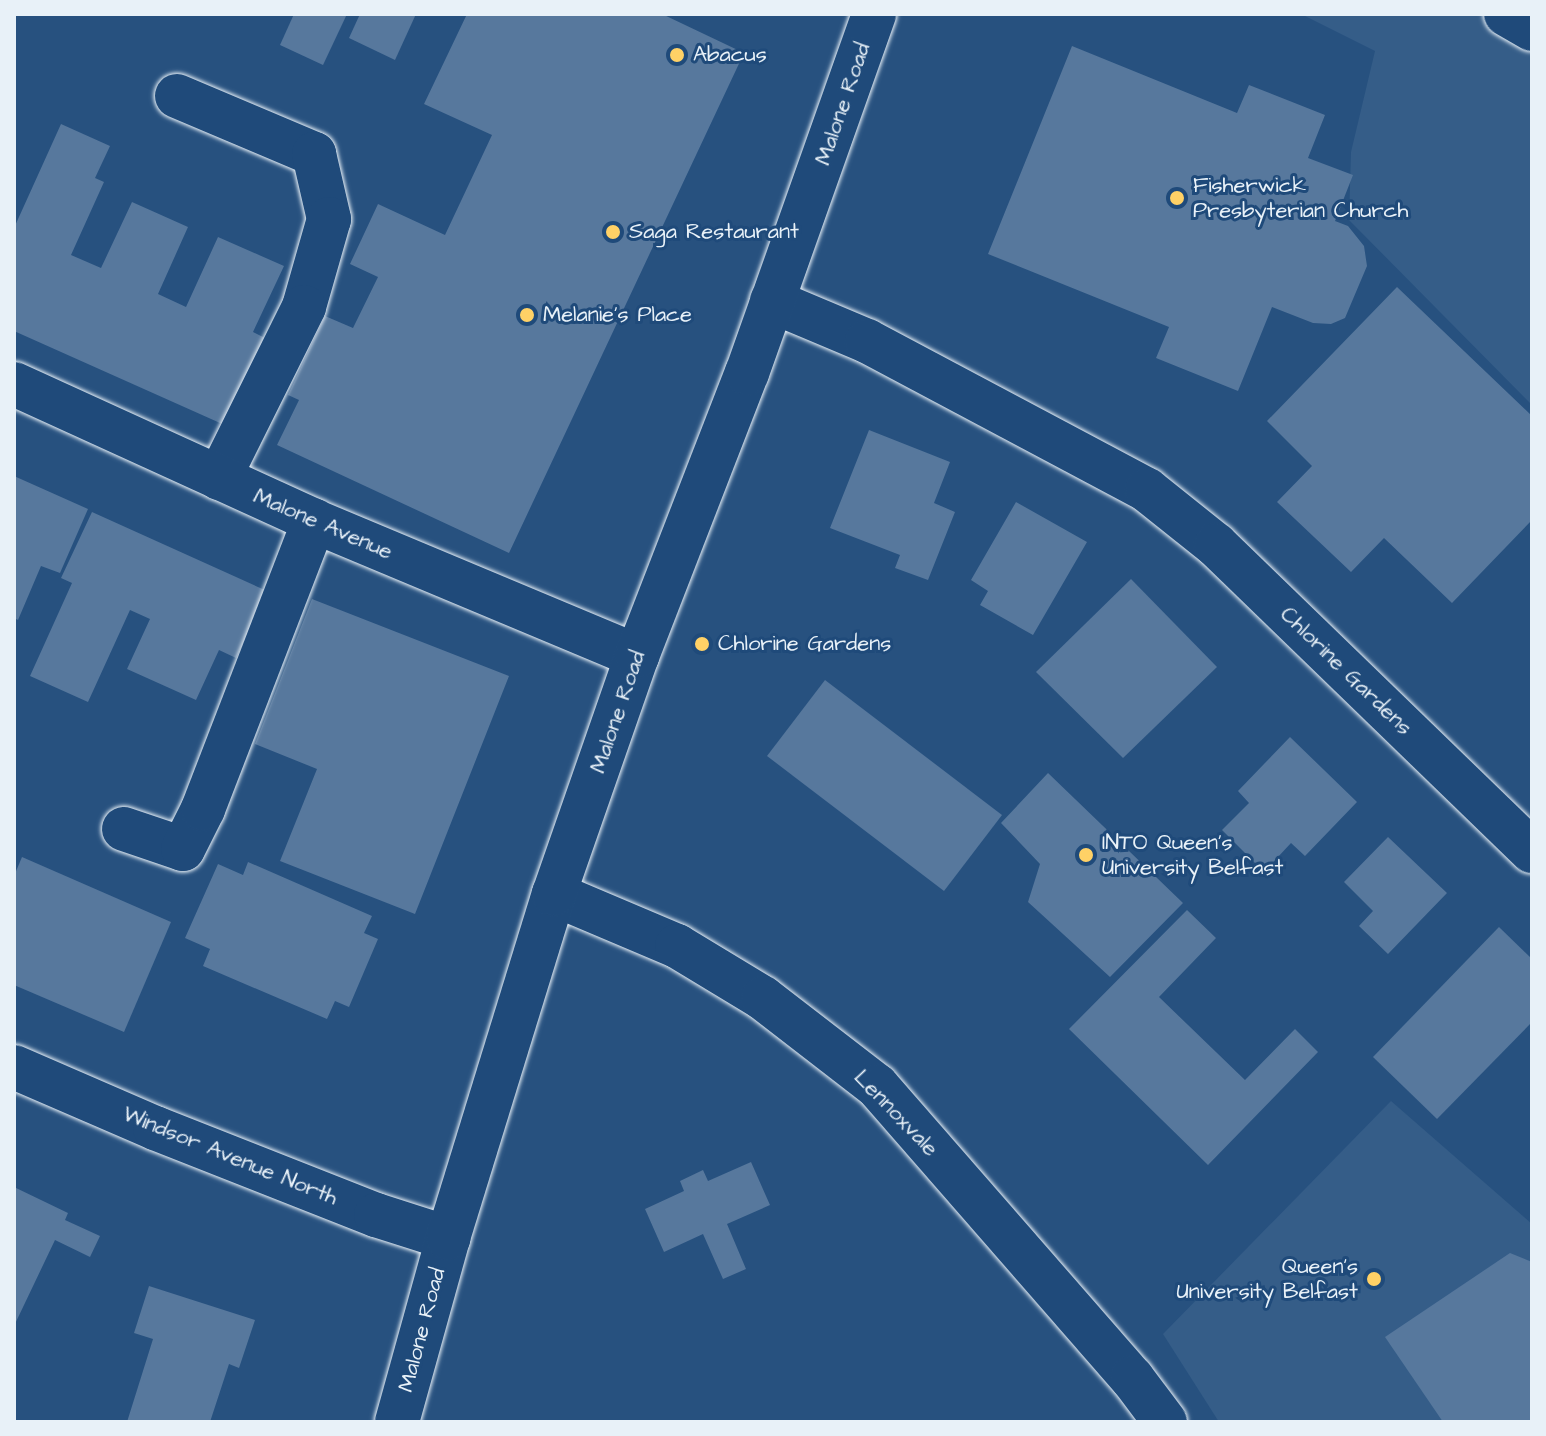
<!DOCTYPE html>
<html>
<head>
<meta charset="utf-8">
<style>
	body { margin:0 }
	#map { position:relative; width:1546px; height:1436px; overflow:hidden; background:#27517f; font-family:"Architects Daughter",sans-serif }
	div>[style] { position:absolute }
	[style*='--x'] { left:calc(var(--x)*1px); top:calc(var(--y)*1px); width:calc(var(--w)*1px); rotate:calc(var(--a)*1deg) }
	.built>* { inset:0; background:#355d88 }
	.building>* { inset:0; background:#57789d }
	.roads { filter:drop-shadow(0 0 2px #e8f1f8) drop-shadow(0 0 2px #e8f1f8) }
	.minor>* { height:44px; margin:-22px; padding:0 22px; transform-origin:22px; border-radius:22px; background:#1f4a7a }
	.major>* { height:44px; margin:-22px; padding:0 22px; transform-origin:22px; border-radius:22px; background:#1f4a7a }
	.dots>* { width:22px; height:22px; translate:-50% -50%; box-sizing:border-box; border:4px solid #1f4a7a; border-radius:50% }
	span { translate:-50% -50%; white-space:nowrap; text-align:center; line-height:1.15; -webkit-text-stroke:6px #1f4a7a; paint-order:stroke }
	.poi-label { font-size:22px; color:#e8f1f8 }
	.left { translate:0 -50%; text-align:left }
	.right { translate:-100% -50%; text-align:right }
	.street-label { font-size:22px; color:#e8f1f8 }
	.frame { position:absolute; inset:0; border:16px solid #e8f1f8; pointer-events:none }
</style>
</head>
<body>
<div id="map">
	<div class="built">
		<i style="clip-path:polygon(1301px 14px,1532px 14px,1532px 405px,1349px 220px,1351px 152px,1375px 51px)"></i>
		<i style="clip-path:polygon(1391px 1101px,1532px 1224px,1532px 1422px,1219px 1422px,1163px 1334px)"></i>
	</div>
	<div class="building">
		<i style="clip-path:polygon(294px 14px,347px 14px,323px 65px,280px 45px)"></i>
		<i style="clip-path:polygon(360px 14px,416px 14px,395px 60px,349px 38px)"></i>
		<i style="clip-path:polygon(467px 14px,662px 14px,744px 53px,509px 553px,277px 445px,299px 400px,288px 395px,325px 316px,353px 328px,378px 277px,350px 264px,378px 204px,445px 235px,492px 135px,424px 104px)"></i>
		<i style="clip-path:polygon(1072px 46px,1237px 113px,1249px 85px,1325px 115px,1308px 158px,1353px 175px,1335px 221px,1348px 226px,1364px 246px,1367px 266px,1345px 318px,1331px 324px,1313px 323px,1272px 307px,1238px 391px,1156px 358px,1169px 327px,988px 254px)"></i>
		<i style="clip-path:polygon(61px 124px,110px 146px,95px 178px,104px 182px,71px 255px,101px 268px,132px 202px,188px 227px,158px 294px,186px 307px,218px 237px,284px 266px,253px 332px,269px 340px,229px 427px,14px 331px,14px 228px)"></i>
		<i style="clip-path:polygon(1397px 287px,1532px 416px,1532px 520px,1452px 603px,1384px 538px,1351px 572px,1277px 502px,1312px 466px,1267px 421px)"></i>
		<i style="clip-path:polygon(869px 430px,950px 462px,934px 503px,955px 512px,928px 580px,895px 568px,900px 555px,830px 528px)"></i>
		<i style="clip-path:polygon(14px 476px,88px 509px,60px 573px,41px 566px,18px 620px,14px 618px)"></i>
		<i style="clip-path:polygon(1016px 502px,1087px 542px,1033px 635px,980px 605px,988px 591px,971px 580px)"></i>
		<i style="clip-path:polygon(92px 512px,267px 591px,236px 658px,219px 650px,196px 700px,127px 669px,150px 619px,130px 610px,88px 702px,30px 676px,72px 583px,61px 578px)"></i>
		<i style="clip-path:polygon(1131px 579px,1217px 667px,1123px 758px,1036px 672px)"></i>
		<i style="clip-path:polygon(312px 599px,509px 676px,415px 914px,280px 861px,317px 769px,255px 744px)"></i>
		<i style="clip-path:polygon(825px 680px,1002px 815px,944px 891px,767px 756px)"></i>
		<i style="clip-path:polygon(1290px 737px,1357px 802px,1305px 856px,1291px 843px,1264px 872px,1222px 830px,1249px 803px,1238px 791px)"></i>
		<i style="clip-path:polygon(1048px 773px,1183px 903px,1110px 977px,1028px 902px,1040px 864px,1001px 823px)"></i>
		<i style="clip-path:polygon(1388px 837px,1447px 893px,1388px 954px,1359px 926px,1373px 911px,1344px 882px)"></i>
		<i style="clip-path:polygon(22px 857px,171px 922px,124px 1032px,14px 985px,14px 876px)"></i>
		<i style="clip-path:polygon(248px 862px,372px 916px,364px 933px,378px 939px,349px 1007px,335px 1001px,327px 1019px,203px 966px,210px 949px,185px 938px,218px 864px,243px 875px)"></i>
		<i style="clip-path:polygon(1187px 910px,1216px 938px,1159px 997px,1245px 1080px,1295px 1029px,1318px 1052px,1208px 1165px,1069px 1029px)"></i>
		<i style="clip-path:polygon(1499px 927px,1532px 959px,1532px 1022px,1437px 1119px,1373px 1057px)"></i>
		<i style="clip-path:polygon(751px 1162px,770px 1205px,727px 1224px,746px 1269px,723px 1279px,703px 1234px,664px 1252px,645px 1209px,684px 1191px,680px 1181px,703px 1170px,708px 1181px)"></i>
		<i style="clip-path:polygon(14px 1187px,68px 1213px,65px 1220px,100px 1236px,90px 1257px,55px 1240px,14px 1326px)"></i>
		<i style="clip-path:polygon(1510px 1253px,1532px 1262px,1532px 1422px,1443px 1422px,1385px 1337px)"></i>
		<i style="clip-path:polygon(149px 1286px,255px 1320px,239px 1368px,229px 1364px,210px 1422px,127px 1422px,153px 1339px,134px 1333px)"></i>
	</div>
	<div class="roads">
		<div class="minor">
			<i style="--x:1506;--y:14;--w:30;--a:30"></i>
			<i style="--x:177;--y:96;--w:149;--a:22.9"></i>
			<i style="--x:314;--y:154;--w:67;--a:77"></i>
			<i style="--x:329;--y:219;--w:91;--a:105.9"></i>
			<i style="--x:304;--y:307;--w:191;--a:116.4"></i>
			<i style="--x:772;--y:301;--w:103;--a:22.8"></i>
			<i style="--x:867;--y:341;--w:317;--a:28"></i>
			<i style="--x:1147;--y:490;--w:88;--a:38.6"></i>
			<i style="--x:1216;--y:545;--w:440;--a:44.1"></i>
			<i style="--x:14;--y:384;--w:330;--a:24.5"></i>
			<i style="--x:314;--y:521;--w:350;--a:22.7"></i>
			<i style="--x:124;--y:829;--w:62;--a:18.7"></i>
			<i style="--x:183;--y:849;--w:45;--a:-63.4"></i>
			<i style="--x:203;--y:809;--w:309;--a:-68.9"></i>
			<i style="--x:554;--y:894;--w:134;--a:22.9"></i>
			<i style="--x:677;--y:946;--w:100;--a:31.2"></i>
			<i style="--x:763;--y:998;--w:144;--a:37.7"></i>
			<i style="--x:877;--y:1086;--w:388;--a:48.9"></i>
			<i style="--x:1132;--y:1378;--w:55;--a:53.1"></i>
			<i style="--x:14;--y:1067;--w:154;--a:23.4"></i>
			<i style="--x:155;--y:1128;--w:238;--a:21.5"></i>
			<i style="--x:376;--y:1215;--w:76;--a:17.7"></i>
		</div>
		<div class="major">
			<i style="--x:397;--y:1422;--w:191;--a:-74.5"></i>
			<i style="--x:448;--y:1238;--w:360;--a:-72.9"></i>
			<i style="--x:554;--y:894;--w:252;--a:-70.8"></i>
			<i style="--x:637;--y:656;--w:304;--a:-68.8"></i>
			<i style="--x:747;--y:373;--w:381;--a:-70.5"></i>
		</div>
	</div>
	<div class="dots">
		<i style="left:677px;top:55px;background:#ffd166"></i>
		<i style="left:1177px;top:198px;background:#ffd166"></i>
		<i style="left:613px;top:232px;background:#ffd166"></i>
		<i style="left:527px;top:315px;background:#ffd166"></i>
		<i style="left:702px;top:644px;background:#ffd166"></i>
		<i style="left:1086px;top:855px;background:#ffd166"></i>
		<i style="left:1374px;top:1279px;background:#ffd166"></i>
	</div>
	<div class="poi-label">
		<span class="left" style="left:693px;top:55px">Abacus</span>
		<span class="left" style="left:1193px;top:198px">Fisherwick<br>Presbyterian Church</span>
		<span class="left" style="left:629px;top:232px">Saga Restaurant</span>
		<span class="left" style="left:543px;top:315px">Melanie’s Place</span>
		<span class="left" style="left:718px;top:644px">Chlorine Gardens</span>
		<span class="left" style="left:1102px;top:855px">INTO Queen's<br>University Belfast</span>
		<span class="right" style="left:1358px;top:1279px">Queen's<br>University Belfast</span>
	</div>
	<div class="street-label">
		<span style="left:843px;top:104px;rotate:-71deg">Malone Road</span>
		<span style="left:323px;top:524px;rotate:23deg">Malone Avenue</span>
		<span style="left:1346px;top:671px;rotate:44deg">Chlorine Gardens</span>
		<span style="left:618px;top:712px;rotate:-71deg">Malone Road</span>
		<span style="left:896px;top:1113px;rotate:46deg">Lennoxvale</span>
		<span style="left:230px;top:1156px;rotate:22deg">Windsor Avenue North</span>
		<span style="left:422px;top:1330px;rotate:-75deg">Malone Road</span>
	</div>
	<div class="frame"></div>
</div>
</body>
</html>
